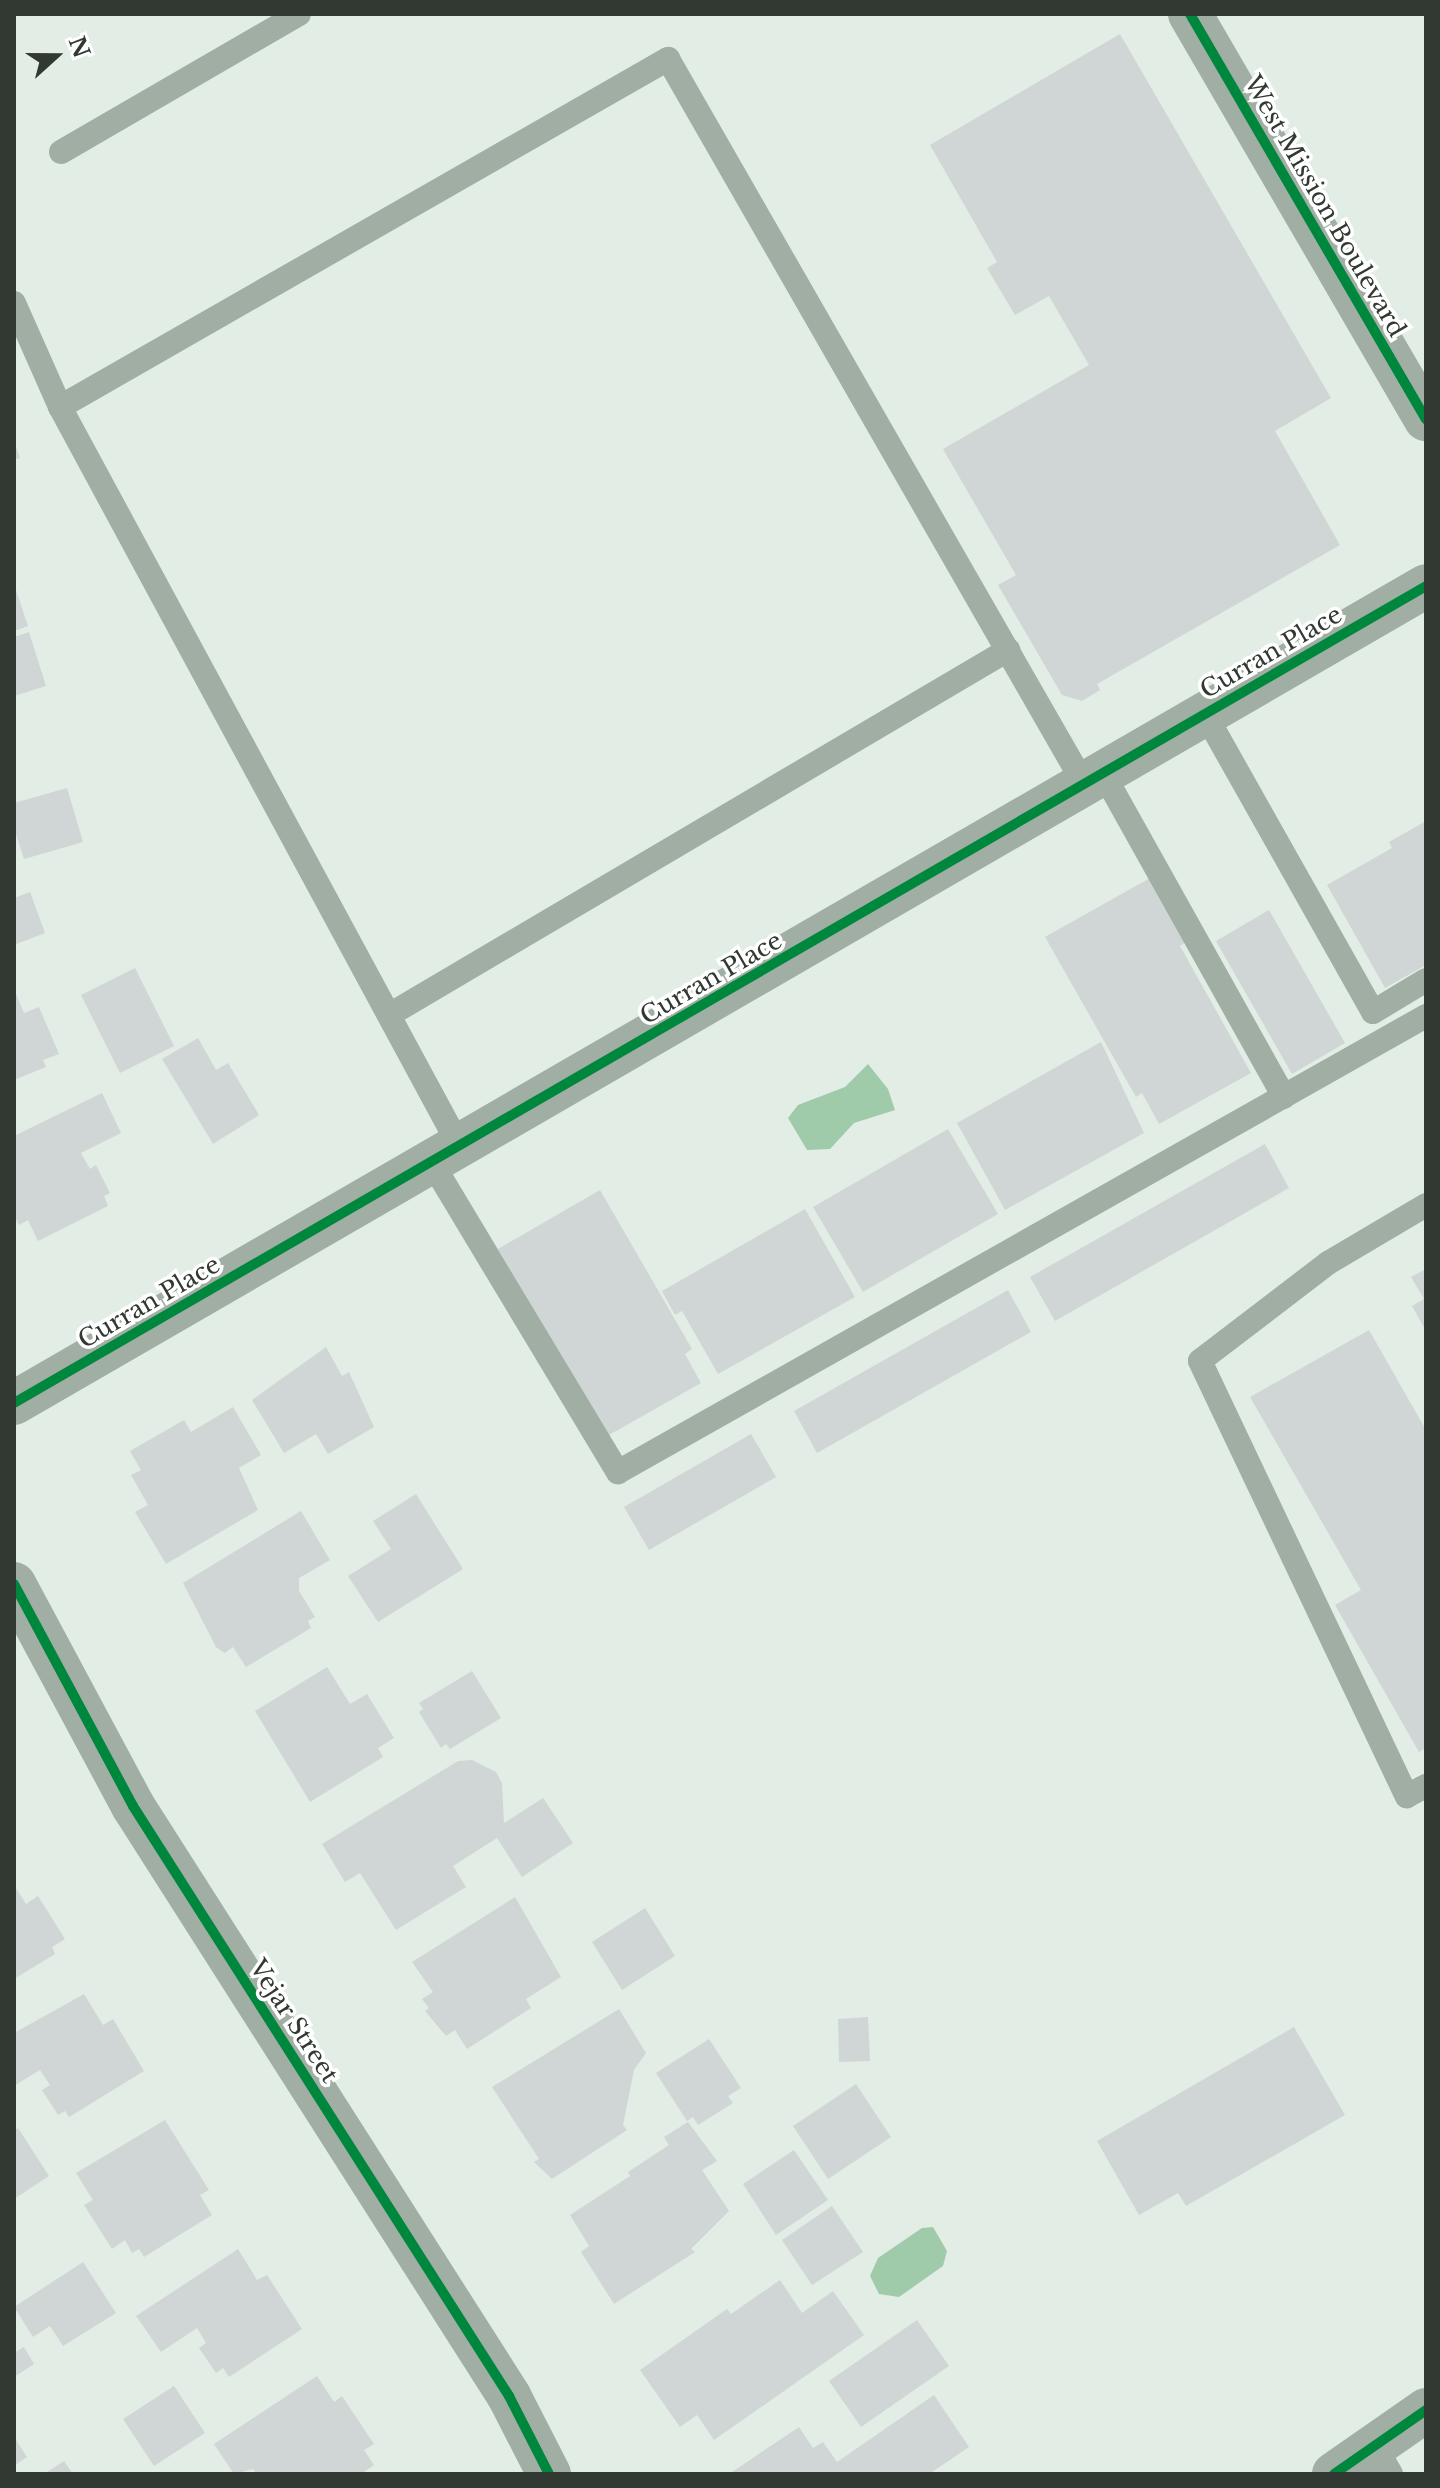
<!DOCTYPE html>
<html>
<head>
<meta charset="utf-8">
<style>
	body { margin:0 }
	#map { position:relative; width:1440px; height:2488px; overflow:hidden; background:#e2ede5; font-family:"Libre Baskerville",serif }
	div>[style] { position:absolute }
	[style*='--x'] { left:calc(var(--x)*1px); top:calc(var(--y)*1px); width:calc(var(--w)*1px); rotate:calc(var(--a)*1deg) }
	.water>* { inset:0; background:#a0cbaa }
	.building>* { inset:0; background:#d0d6d6 }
	.service>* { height:24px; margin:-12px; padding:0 12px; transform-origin:12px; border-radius:12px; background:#a1aea4 }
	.minor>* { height:44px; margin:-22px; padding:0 22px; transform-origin:22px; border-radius:22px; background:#a1aea4 }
	.tertiary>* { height:44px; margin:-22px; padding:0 22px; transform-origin:22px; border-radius:22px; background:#a1aea4 }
	.cycleway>* { height:10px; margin:-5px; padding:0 5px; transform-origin:5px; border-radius:5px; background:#00873e }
	span { translate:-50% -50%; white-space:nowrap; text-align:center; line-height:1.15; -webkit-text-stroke:7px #fff; paint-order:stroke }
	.street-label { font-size:24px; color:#323933 }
	.frame { position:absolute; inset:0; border:16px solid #323933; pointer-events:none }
	.north { position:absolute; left:16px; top:16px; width:80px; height:80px; -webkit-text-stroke:6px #fff; paint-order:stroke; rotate:69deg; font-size:22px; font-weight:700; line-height:32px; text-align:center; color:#323933 }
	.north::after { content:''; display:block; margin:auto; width:28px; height:36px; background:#323933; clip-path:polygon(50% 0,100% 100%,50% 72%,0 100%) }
</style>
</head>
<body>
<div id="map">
	<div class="water">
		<i style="clip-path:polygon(868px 1064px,888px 1089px,895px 1110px,854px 1123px,830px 1149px,807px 1150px,788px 1118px,798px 1105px,845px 1087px)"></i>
		<i style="clip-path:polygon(933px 2227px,947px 2251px,943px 2266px,899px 2297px,879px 2294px,870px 2276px,878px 2258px,922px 2228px)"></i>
	</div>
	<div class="building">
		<i style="clip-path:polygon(1120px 34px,1331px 398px,1275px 431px,1340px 545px,1097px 684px,1100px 690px,1082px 701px,1062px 695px,998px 585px,1016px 575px,943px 449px,1089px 365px,1049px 296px,1015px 315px,987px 268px,997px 262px,930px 145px)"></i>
		<i style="clip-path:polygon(14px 441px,20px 458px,14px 460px)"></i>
		<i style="clip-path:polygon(14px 584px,28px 626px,14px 631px)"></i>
		<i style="clip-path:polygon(29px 632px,46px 686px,14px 696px,14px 637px)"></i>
		<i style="clip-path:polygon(67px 788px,83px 842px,24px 859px,14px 828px,14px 803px)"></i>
		<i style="clip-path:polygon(1426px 821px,1426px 965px,1385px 988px,1327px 885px,1392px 848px,1389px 842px)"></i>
		<i style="clip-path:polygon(1150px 878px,1186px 942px,1180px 946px,1251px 1073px,1159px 1124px,1142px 1093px,1136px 1097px,1045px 937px)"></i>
		<i style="clip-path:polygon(30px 892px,45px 933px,14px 945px,14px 898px)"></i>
		<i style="clip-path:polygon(1269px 910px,1345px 1043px,1292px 1074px,1216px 941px)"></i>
		<i style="clip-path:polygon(135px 968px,174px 1046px,120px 1073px,81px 995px)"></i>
		<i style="clip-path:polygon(14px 989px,24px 1013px,39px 1007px,59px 1054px,43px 1060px,46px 1067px,14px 1080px)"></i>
		<i style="clip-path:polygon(198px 1038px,216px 1070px,228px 1063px,259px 1115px,213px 1144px,162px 1059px)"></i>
		<i style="clip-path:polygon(1101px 1042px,1144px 1133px,1005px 1210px,957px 1123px)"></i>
		<i style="clip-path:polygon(102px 1093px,121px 1133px,81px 1153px,90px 1169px,96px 1165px,110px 1193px,104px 1196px,108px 1206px,38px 1241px,28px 1220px,19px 1225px,14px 1215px,14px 1136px)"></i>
		<i style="clip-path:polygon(948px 1129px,998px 1214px,863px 1292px,813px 1207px)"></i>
		<i style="clip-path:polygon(1265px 1144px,1289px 1188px,1055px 1321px,1030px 1277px)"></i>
		<i style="clip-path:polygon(600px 1190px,692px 1349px,685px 1354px,701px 1383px,609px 1435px,498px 1249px)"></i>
		<i style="clip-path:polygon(805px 1209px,855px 1297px,718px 1374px,682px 1311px,675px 1315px,662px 1291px)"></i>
		<i style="clip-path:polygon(1426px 1269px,1426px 1331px,1412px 1306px,1424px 1299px,1411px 1277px)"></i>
		<i style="clip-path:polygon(1008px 1290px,1031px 1332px,817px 1453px,794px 1411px)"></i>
		<i style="clip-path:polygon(1369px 1330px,1426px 1430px,1426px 1748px,1419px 1752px,1335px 1605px,1361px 1590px,1250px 1397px)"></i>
		<i style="clip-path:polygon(326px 1347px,342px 1376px,349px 1372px,374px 1427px,328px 1454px,316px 1434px,284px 1453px,252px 1400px)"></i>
		<i style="clip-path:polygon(233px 1407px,261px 1455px,239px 1468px,258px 1510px,166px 1564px,135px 1512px,148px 1505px,131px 1475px,141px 1470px,130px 1451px,184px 1420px,191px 1432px)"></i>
		<i style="clip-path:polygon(751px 1434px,776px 1477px,649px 1550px,624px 1507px)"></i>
		<i style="clip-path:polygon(416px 1494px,463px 1569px,378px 1622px,348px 1576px,391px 1549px,373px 1521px)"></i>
		<i style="clip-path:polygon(301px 1511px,330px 1560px,299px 1578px,299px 1591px,315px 1617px,308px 1621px,311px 1628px,246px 1667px,233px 1647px,225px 1653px,216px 1647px,183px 1583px)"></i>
		<i style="clip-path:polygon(327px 1667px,350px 1704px,367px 1694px,394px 1738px,378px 1748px,383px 1757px,310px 1802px,255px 1711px)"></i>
		<i style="clip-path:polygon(472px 1671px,501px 1718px,450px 1749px,446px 1744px,441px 1748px,419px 1712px,423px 1709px,419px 1703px)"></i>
		<i style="clip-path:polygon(472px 1760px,496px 1772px,502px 1783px,504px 1823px,543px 1798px,573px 1843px,522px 1877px,497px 1838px,453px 1866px,466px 1887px,396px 1930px,360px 1873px,345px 1882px,322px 1844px,458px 1761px)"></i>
		<i style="clip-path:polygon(14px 1885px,26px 1904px,38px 1896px,65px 1939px,52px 1947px,55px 1954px,14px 1979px)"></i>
		<i style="clip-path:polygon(515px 1897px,561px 1977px,526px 1999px,531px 2008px,467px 2049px,455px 2030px,446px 2036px,425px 2011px,429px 2008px,422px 1999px,433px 1992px,412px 1962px)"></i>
		<i style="clip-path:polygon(645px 1908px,675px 1956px,622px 1990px,592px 1942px)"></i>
		<i style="clip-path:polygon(84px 1994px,103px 2025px,113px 2019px,144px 2071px,69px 2117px,65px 2111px,58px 2115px,42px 2090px,50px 2085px,40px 2070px,14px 2086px,14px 2033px)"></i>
		<i style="clip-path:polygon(619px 2009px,646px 2053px,634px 2070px,623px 2125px,627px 2130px,552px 2179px,534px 2162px,539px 2159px,492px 2087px)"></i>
		<i style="clip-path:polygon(868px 2017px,870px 2061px,839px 2062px,838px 2019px)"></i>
		<i style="clip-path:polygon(1294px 2027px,1345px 2115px,1186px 2206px,1178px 2193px,1139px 2215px,1097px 2141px)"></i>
		<i style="clip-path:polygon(709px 2039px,741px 2088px,728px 2096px,733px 2103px,698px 2125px,693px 2117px,687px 2121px,656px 2073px)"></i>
		<i style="clip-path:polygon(856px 2084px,891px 2137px,828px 2179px,793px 2126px)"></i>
		<i style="clip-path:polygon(165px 2120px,209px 2190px,200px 2195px,212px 2215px,144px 2257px,139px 2249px,132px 2253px,125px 2240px,112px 2249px,84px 2205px,93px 2200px,76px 2173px)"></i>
		<i style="clip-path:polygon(688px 2122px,717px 2161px,702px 2170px,729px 2211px,691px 2249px,695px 2252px,614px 2304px,581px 2252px,589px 2246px,570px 2215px,630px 2176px,628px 2172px,669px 2145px,664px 2137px)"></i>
		<i style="clip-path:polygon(18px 2128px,49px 2176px,14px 2199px,14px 2131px)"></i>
		<i style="clip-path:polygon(794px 2150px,828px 2200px,776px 2235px,743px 2184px)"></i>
		<i style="clip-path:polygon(832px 2206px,863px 2252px,812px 2285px,782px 2240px)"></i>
		<i style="clip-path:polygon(238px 2249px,257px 2280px,267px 2275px,302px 2329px,229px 2377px,223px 2368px,216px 2373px,199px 2348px,206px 2343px,197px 2328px,161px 2352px,136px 2316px)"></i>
		<i style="clip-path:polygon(83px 2262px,116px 2313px,63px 2346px,50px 2326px,33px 2337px,14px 2307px)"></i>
		<i style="clip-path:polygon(780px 2280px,802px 2313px,833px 2291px,864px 2335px,714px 2440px,697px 2415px,680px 2427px,640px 2370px,727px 2309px,731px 2314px)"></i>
		<i style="clip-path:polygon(917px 2320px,949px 2366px,861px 2427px,829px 2381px)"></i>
		<i style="clip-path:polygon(24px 2347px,34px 2364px,14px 2377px,14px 2353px)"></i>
		<i style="clip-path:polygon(317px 2376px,334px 2402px,342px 2396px,374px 2444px,364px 2450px,374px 2465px,361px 2474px,256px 2474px,253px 2469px,234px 2474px,214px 2444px)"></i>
		<i style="clip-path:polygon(174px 2386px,205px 2433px,154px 2466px,123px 2419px)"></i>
		<i style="clip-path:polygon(934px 2395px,969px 2447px,929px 2474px,729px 2474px,799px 2427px,813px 2448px,823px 2442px,837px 2462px)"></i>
		<i style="clip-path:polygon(14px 2437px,27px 2457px,14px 2466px)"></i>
		<i style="clip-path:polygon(64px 2461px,73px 2474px,44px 2474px)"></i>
	</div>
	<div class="service">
		<i style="--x:61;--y:152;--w:275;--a:-30.1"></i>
		<i style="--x:14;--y:303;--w:114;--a:66.1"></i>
		<i style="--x:1205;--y:714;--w:342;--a:60.6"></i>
		<i style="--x:1373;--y:1012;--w:62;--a:-31.1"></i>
		<i style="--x:1103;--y:773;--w:371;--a:60.8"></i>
		<i style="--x:389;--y:1015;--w:719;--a:-30.53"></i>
		<i style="--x:460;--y:1147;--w:841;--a:-118.39"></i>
		<i style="--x:60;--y:407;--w:701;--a:-29.79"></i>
		<i style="--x:668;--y:59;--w:836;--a:60.15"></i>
		<i style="--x:432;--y:1163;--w:361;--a:59"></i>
		<i style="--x:618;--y:1472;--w:928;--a:-29.44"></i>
		<i style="--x:1426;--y:1205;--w:114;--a:149.4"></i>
		<i style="--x:1328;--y:1263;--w:161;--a:142.6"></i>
		<i style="--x:1200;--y:1361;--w:482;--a:64.6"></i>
		<i style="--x:1407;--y:1796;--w:21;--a:-28"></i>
		<i style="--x:1375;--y:2446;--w:32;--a:60"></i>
	</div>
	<div class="minor">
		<i style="--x:1190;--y:14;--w:469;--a:59.8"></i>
		<i style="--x:14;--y:1403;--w:1631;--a:-30.05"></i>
		<i style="--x:14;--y:1584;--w:252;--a:61.8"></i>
		<i style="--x:133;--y:1806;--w:700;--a:57.49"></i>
		<i style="--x:509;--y:2396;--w:88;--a:62.9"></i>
	</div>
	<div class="tertiary">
		<i style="--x:1334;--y:2474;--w:112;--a:-34.8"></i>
	</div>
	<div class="cycleway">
		<i style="--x:1190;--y:14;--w:469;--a:59.8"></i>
		<i style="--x:14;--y:1403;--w:1631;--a:-30.05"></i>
		<i style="--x:14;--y:1584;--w:252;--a:61.8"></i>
		<i style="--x:133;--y:1806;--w:700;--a:57.49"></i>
		<i style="--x:509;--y:2396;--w:88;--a:62.9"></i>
		<i style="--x:1334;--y:2474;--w:112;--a:-34.8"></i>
	</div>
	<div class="street-label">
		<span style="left:1325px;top:206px;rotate:60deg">West Mission Boulevard</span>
		<span style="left:1271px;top:652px;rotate:-30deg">Curran Place</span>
		<span style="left:711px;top:978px;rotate:-30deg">Curran Place</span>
		<span style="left:149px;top:1302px;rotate:-30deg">Curran Place</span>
		<span style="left:294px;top:2021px;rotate:57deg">Vejar Street</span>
	</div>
	<div class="frame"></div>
	<div class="north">N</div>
</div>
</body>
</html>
